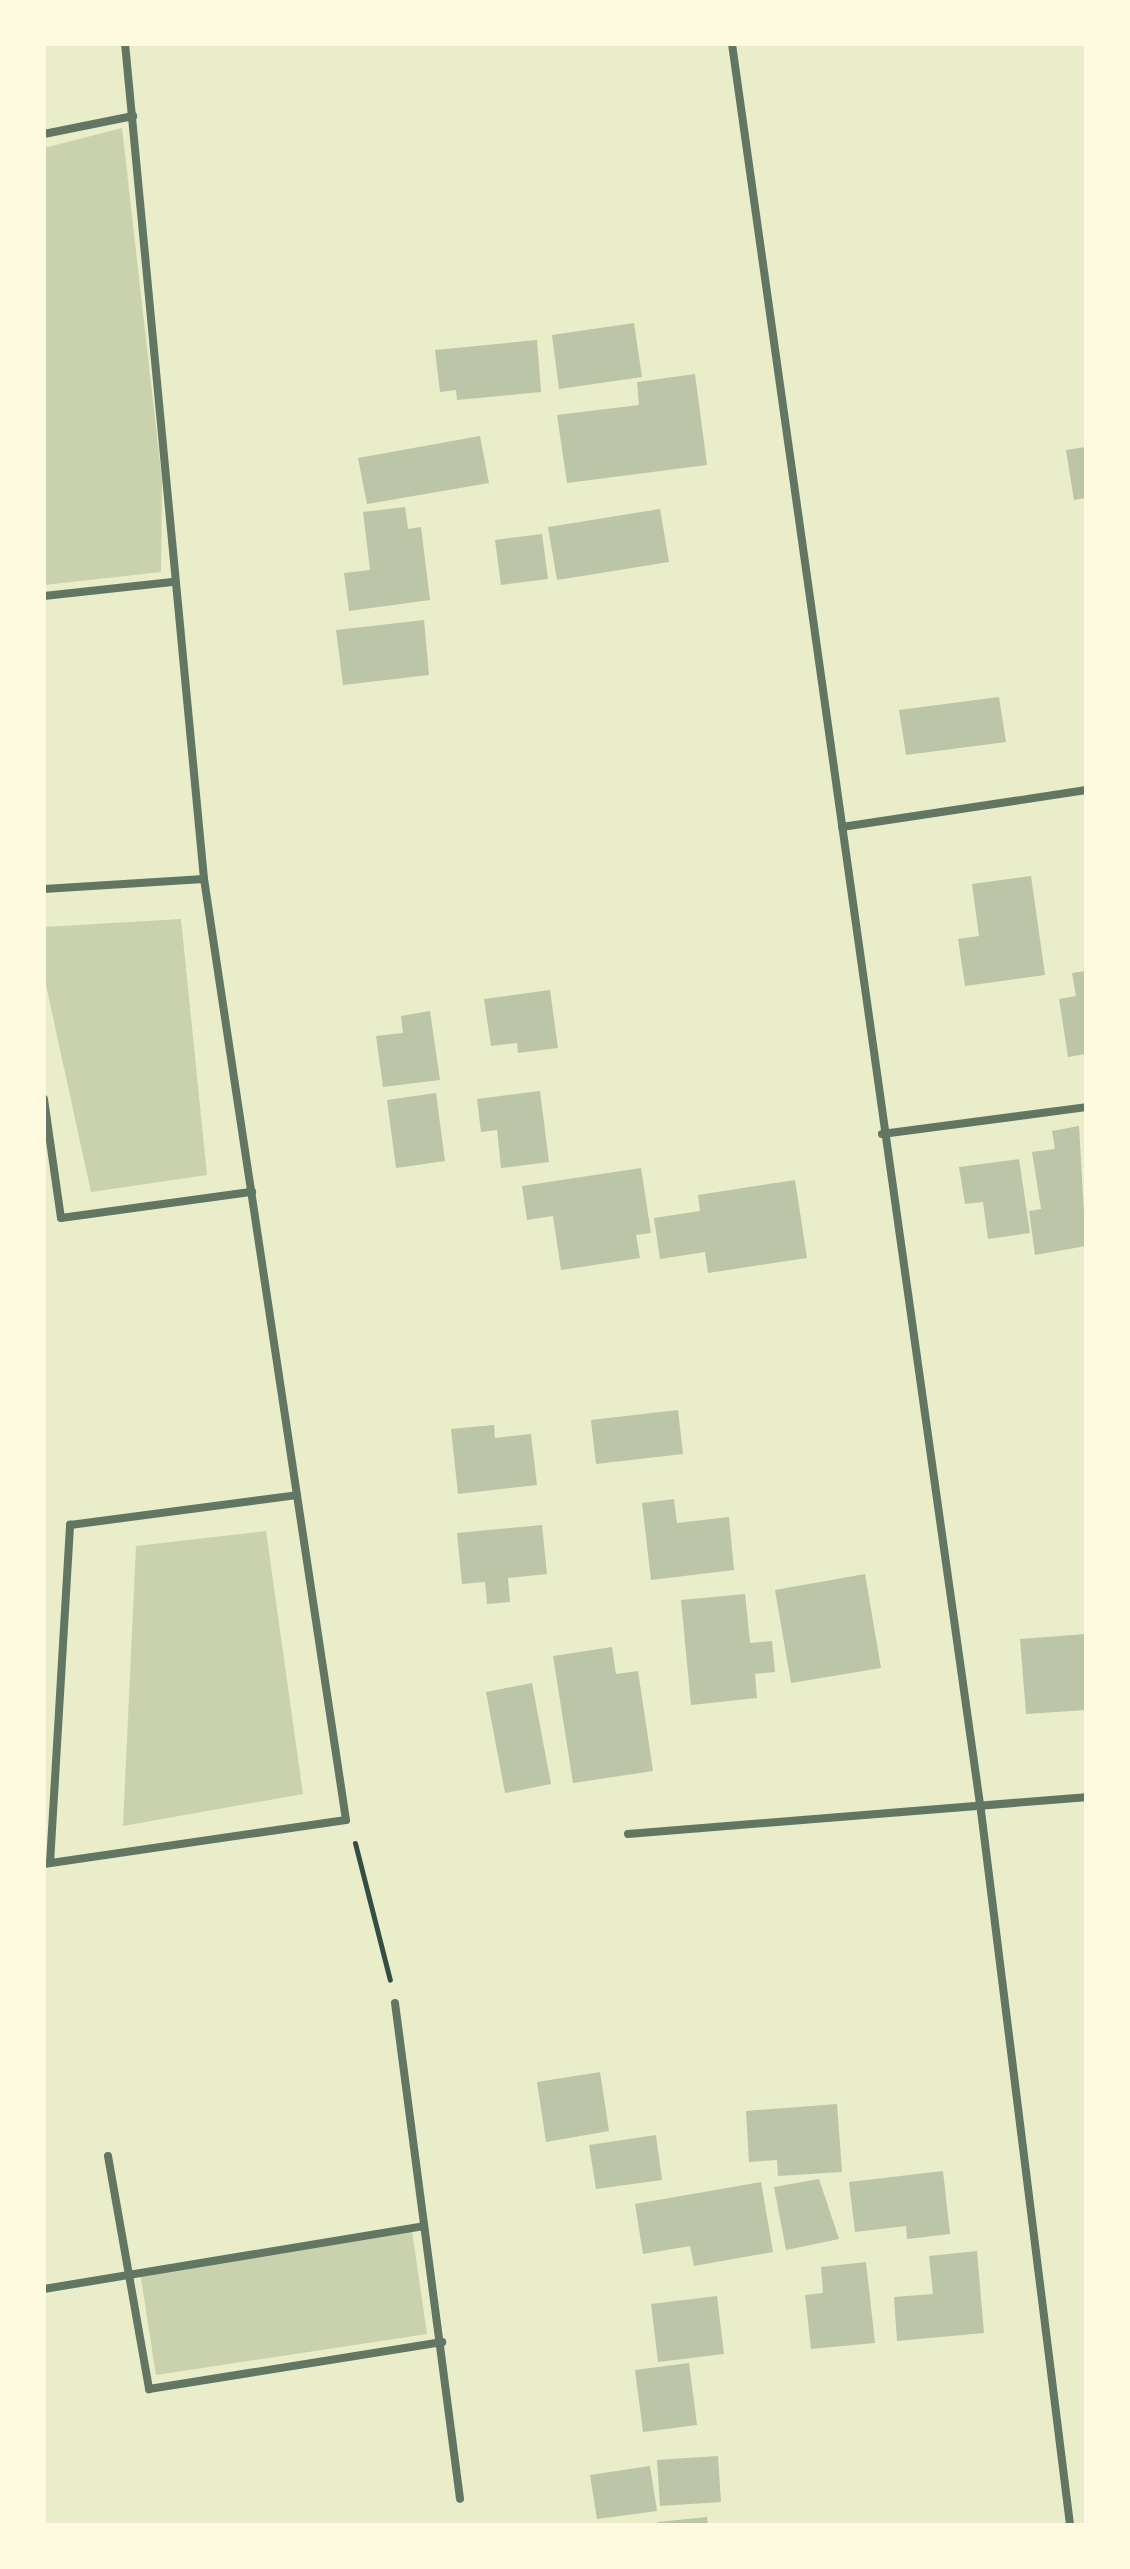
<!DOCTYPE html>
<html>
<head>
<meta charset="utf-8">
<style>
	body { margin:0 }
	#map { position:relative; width:1130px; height:2569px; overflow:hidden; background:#e9edc9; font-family:Roboto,sans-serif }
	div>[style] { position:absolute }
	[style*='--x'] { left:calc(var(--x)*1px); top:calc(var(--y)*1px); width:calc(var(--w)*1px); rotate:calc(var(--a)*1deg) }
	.green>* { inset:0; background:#cad2ad }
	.building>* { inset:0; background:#bcc5a7 }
	.path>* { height:5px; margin:-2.5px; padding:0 2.5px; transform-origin:2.5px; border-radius:2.5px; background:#344e41 }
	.minor>* { height:8px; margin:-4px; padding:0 4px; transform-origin:4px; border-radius:4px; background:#617663 }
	span { translate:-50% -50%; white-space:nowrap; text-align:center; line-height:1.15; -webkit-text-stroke:6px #fefae0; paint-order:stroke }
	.frame { position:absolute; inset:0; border:46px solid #fefae0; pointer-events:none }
</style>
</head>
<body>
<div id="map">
	<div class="green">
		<i style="clip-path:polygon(122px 128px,162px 480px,161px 572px,44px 585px,44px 148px)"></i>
		<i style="clip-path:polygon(181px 919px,207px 1175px,91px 1192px,44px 976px,44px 927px)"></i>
		<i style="clip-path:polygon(266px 1531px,303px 1794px,123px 1826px,136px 1546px)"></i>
		<i style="clip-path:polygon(412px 2231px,427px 2334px,156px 2375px,140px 2272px)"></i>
	</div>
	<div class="building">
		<i style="clip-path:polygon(634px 323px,642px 377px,559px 389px,552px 335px)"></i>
		<i style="clip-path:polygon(537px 340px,541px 392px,457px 400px,456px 390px,440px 392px,435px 350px)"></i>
		<i style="clip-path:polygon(695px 374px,707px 465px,567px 483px,557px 415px,639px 405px,637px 382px)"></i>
		<i style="clip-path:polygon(480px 436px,489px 483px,367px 504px,358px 458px)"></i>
		<i style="clip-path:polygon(1086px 447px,1086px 498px,1074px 500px,1066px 450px)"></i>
		<i style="clip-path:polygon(405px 507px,408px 529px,421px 527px,430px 600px,349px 611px,344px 573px,370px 570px,363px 512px)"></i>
		<i style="clip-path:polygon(660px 509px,669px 562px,557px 580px,548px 527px)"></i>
		<i style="clip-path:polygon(542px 534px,548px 579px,501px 585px,495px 540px)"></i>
		<i style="clip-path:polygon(424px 620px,429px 675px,343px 685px,336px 630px)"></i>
		<i style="clip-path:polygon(999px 697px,1006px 742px,906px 755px,899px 710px)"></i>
		<i style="clip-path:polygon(1031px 876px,1045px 975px,965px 986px,958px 939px,979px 936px,972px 884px)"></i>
		<i style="clip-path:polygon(1086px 971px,1086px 1054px,1068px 1057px,1059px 999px,1076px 996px,1072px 973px)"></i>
		<i style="clip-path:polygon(550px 990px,558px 1048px,518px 1053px,517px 1043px,491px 1046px,484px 999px)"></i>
		<i style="clip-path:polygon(430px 1011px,440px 1080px,383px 1087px,376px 1036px,403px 1033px,401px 1016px)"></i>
		<i style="clip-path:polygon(540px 1091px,549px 1162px,501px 1168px,497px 1130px,481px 1132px,477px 1099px)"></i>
		<i style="clip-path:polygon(436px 1093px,445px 1161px,396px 1168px,387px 1100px)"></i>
		<i style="clip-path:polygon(1079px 1126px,1086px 1246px,1035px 1255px,1029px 1211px,1041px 1209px,1032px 1152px,1055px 1149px,1052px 1131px)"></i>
		<i style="clip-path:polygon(1019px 1159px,1030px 1233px,988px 1239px,983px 1202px,965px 1204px,959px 1167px)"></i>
		<i style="clip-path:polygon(641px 1168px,651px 1233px,636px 1235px,640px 1258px,561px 1270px,553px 1216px,527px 1220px,522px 1186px)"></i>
		<i style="clip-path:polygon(795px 1180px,807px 1258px,708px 1273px,705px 1252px,660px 1259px,654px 1218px,700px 1211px,698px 1195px)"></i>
		<i style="clip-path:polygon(678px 1410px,683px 1454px,596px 1464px,591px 1420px)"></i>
		<i style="clip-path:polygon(494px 1425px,495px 1438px,531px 1434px,537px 1485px,458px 1494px,451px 1429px)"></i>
		<i style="clip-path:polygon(674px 1499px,677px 1523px,729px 1517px,734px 1570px,651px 1580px,642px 1503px)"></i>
		<i style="clip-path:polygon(542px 1525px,547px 1574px,508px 1578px,510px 1602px,487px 1604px,485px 1582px,462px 1584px,457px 1533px)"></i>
		<i style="clip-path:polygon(865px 1574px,881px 1668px,791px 1683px,775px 1590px)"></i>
		<i style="clip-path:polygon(745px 1594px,750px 1643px,772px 1641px,775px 1672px,755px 1674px,757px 1698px,691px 1705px,681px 1600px)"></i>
		<i style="clip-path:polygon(1086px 1634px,1086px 1710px,1026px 1714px,1020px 1639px)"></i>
		<i style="clip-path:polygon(612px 1647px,616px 1674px,638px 1671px,653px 1771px,573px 1783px,553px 1656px)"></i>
		<i style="clip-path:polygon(532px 1683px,551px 1784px,505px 1793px,486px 1692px)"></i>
		<i style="clip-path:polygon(600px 2072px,609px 2131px,546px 2142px,537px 2082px)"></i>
		<i style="clip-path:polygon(837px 2104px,842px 2172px,778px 2176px,777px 2160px,749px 2162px,746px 2111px)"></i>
		<i style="clip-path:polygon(656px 2135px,662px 2180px,596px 2189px,589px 2145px)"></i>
		<i style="clip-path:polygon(943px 2171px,950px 2234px,907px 2239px,906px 2226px,855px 2232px,849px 2182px)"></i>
		<i style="clip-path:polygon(819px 2179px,839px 2239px,786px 2250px,774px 2187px)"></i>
		<i style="clip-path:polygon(761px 2182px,773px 2252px,694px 2266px,690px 2246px,643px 2254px,635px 2204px)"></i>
		<i style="clip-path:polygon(977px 2251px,984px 2333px,897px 2341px,894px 2297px,933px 2294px,929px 2256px)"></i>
		<i style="clip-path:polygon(866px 2262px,875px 2343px,811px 2349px,805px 2295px,823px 2293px,821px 2267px)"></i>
		<i style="clip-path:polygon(717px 2296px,724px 2354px,658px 2362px,651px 2304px)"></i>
		<i style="clip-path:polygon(689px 2363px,697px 2425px,643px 2432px,635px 2370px)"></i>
		<i style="clip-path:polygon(718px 2456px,721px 2502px,660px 2506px,657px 2460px)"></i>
		<i style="clip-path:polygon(650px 2466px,657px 2511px,597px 2519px,590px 2475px)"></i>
		<i style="clip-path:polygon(707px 2517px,708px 2525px,658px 2525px,658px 2522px)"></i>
	</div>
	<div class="path">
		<i style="--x:355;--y:1843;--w:141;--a:75.7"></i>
	</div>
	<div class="minor">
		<i style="--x:732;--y:44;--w:1784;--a:81.98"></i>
		<i style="--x:981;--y:1811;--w:720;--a:82.89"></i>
		<i style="--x:44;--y:134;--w:91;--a:-11.4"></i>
		<i style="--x:44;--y:596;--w:129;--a:-6.2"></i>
		<i style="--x:842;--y:827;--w:247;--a:-8.6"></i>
		<i style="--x:44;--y:889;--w:160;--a:-3.6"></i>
		<i style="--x:44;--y:1099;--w:120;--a:81.9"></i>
		<i style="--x:61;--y:1218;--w:193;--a:-7.8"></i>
		<i style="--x:882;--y:1134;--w:206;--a:-7.5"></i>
		<i style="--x:628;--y:1834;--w:459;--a:-4.6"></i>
		<i style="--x:50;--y:1863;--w:339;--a:-86.6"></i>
		<i style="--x:70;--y:1525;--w:229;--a:-7.5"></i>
		<i style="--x:44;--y:1864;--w:305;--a:-8.3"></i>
		<i style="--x:346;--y:1820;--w:952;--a:-98.58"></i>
		<i style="--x:204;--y:879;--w:839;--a:-95.4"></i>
		<i style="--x:395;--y:2003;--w:500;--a:82.53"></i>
		<i style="--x:108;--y:2156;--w:237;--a:80"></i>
		<i style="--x:149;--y:2389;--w:297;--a:-9.1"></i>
		<i style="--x:44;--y:2289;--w:385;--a:-9.4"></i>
	</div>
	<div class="frame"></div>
</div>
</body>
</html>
